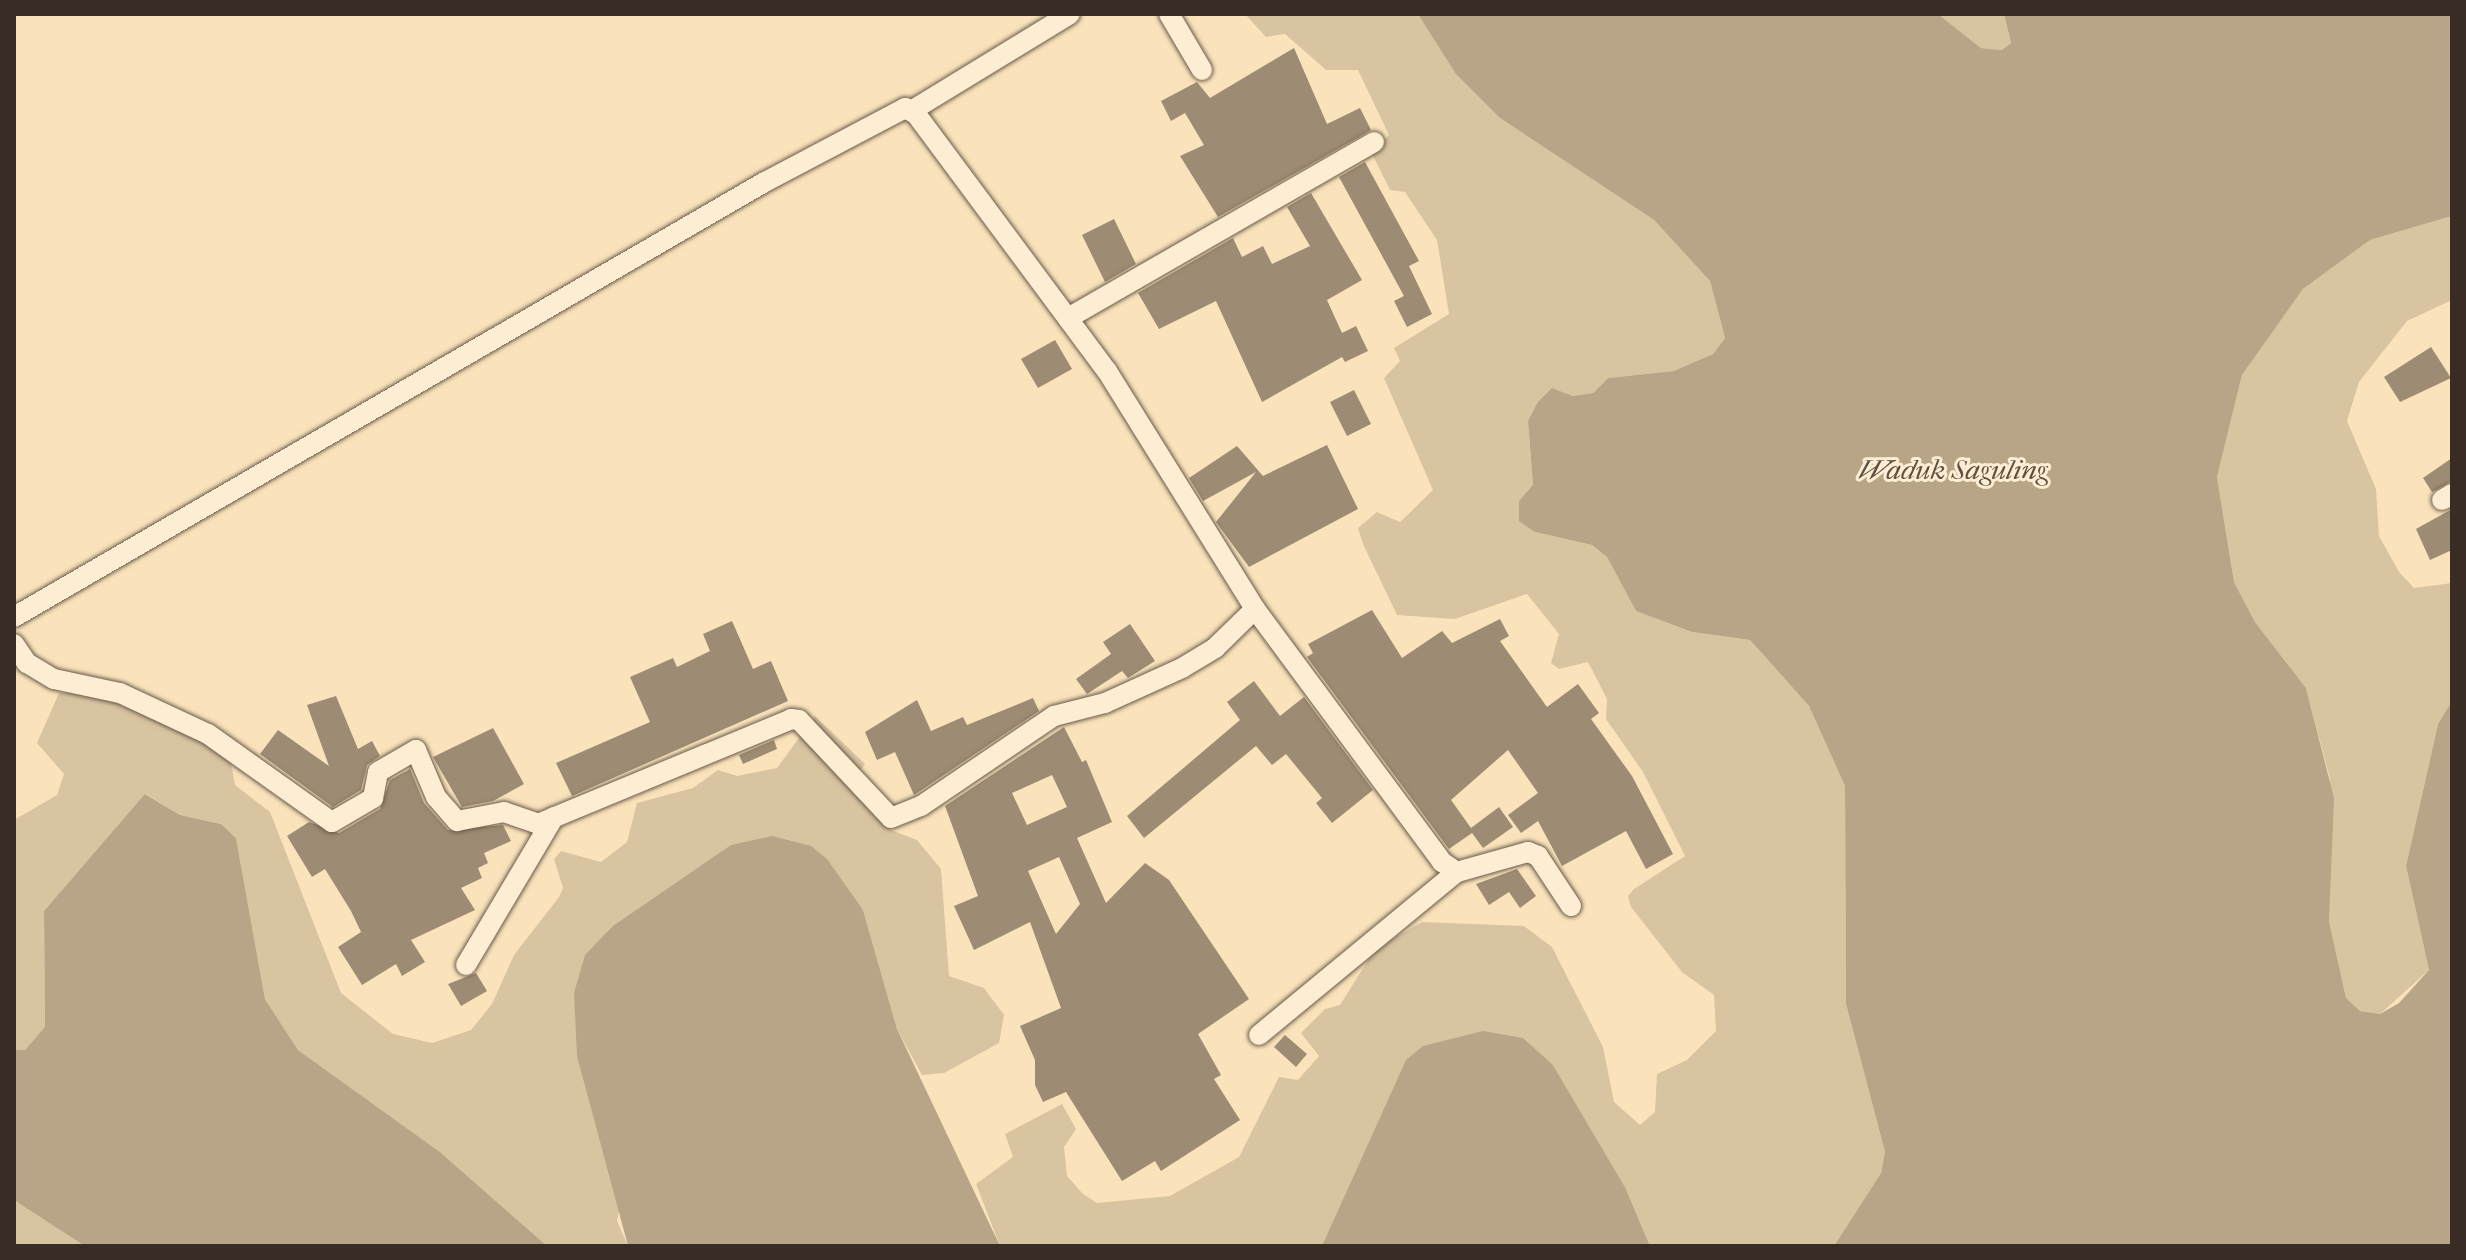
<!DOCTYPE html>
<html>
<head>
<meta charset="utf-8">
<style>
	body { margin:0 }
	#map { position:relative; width:2466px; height:1260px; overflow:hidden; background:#fae3bb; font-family:"IM FELL French Canon",serif }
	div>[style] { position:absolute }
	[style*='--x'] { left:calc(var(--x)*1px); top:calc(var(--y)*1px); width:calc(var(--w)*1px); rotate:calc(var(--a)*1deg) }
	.green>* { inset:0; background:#d9c4a1 }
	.water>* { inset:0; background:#b8a588 }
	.building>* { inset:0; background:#9d8b73 }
	.roads { filter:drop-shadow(0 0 2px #685a4a) drop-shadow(0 0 2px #685a4a) }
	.street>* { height:20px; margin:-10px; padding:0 10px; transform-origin:10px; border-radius:10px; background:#fcedd3 }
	span { translate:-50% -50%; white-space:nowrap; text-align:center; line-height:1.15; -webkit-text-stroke:6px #fcedd3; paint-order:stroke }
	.water-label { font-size:28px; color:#5e5042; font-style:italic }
	.frame { position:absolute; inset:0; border:16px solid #382c24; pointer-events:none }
</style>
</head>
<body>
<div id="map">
	<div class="green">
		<i style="clip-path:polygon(1245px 14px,1418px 14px,1500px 118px,1654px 220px,1710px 281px,1725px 338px,1713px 354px,1675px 371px,1608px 378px,1593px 393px,1572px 396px,1528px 421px,1533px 486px,1519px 501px,1535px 532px,1592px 545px,1607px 557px,1636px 611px,1692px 632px,1750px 640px,1809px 706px,1845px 786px,1846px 1004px,1885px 1152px,1881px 1173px,1834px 1246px,1650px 1246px,1625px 1187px,1553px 1065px,1333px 1229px,1322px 1246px,1000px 1246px,976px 1184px,1013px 1157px,1005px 1134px,1062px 1104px,1076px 1129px,1064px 1147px,1067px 1176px,1083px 1194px,1097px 1203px,1170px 1196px,1239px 1157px,1279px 1077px,1298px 1080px,1319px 1056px,1301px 1033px,1325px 1009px,1340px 1005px,1375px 949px,1422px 922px,1524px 926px,1552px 947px,1603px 1047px,1614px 1102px,1640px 1125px,1655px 1112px,1657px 1074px,1687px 1060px,1716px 1031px,1714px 995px,1682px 972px,1631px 907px,1628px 896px,1634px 889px,1685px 856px,1643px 772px,1606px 719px,1607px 699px,1588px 662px,1559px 669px,1551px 663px,1559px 634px,1527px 594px,1455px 619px,1397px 615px,1363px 544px,1358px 528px,1377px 512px,1400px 522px,1433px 490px,1384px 378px,1400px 361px,1394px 348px,1449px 314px,1437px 240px,1405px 192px,1390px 190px,1371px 152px,1389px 135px,1358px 70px,1326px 70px,1285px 34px,1266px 37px)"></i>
		<i style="clip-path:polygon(1938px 14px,2004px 14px,2011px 43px,2002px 50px,1981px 48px)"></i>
		<i style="clip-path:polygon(2452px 216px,2452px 300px,2407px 321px,2359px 382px,2347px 421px,2376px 489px,2379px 536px,2399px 572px,2414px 588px,2452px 583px,2452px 701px,2438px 724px,2406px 866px,2429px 970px,2380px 1014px,2360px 1011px,2346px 998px,2329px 921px,2330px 779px,2306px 688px,2255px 622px,2234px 582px,2217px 477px,2242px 375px,2303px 289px,2370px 240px)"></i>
		<i style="clip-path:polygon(59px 693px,88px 693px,145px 712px,230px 757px,235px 785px,270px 812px,341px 993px,393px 1034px,432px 1043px,471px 1030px,492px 1004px,514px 955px,559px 897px,563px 888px,554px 859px,561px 851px,601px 862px,627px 842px,637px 803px,693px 788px,718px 770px,737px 776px,777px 768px,815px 716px,865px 764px,858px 773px,891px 830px,917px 840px,941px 869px,949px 976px,984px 988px,1004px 1015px,999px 1043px,944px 1073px,922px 1075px,897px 1029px,863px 910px,731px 845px,683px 883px,617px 1221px,628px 1246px,547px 1246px,440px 1152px,298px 1050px,265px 999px,236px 838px,221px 824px,180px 815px,146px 794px,44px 911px,45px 1028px,25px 1050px,14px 1050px,14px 820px,57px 795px,64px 774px,37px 743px)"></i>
		<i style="clip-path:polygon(14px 1200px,71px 1235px,85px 1246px,14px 1246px)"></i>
	</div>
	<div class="water">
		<i style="clip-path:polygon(1418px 14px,1938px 14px,1981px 48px,2002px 50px,2011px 43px,2004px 14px,2452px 14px,2452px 216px,2370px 240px,2303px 289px,2242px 375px,2217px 477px,2234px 582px,2255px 622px,2306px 688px,2334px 798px,2329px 921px,2346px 998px,2360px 1011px,2380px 1014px,2399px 1003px,2429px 970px,2406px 866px,2438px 724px,2452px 701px,2452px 1246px,1834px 1246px,1881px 1173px,1885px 1152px,1846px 1004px,1845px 786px,1809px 706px,1750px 640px,1692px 632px,1636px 611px,1607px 557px,1592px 545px,1535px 532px,1519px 521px,1519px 501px,1533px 485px,1528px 421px,1538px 402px,1552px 388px,1572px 396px,1593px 393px,1608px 378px,1674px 371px,1713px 354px,1725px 338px,1710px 281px,1654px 220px,1500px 118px,1456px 74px)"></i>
		<i style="clip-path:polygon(145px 794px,180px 815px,221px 824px,236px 838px,265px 999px,298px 1050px,440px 1152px,547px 1246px,85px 1246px,14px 1200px,14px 1050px,25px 1050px,45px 1027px,44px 911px)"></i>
		<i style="clip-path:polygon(772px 836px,811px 846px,827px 859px,863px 910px,897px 1029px,1000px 1246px,628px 1246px,577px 1056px,574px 993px,585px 955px,613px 926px,731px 845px)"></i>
		<i style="clip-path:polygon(1483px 1031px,1523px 1038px,1553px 1065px,1625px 1187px,1650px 1246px,1322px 1246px,1406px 1060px,1423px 1046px)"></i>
	</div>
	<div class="building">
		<i style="clip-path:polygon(1294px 48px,1327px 124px,1360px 108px,1371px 130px,1218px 217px,1180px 156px,1204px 145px,1185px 113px,1171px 121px,1161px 101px,1197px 82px,1210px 98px)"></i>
		<i style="clip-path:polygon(1365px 162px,1419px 261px,1409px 266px,1432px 314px,1407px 327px,1394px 301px,1404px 296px,1339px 177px)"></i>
		<i style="clip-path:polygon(1311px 193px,1362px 280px,1327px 300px,1342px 333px,1356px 326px,1368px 351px,1345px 362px,1342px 357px,1262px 402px,1216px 301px,1159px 329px,1138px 293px,1233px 238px,1242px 257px,1263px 246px,1272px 264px,1310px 246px,1287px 207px)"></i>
		<i style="clip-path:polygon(1114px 219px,1136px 264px,1105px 282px,1082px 235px)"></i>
		<i style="clip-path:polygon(1055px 340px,1072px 369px,1038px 388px,1021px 359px)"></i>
		<i style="clip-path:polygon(2431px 347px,2451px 378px,2400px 402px,2384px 377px)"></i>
		<i style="clip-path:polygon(1354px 390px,1371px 424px,1347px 436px,1330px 402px)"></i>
		<i style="clip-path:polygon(1327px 445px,1358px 509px,1249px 567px,1216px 522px,1256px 472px,1203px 501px,1189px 478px,1237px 446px,1263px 476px)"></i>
		<i style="clip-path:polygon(2452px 458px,2452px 481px,2432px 492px,2423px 478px)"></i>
		<i style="clip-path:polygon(2452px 509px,2452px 550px,2430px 560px,2416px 529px)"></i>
		<i style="clip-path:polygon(1372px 610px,1402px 658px,1442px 631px,1452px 643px,1500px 619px,1509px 636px,1500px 641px,1547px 707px,1578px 684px,1599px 713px,1591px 719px,1632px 776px,1673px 854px,1646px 869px,1626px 831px,1562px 866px,1538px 821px,1521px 833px,1508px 815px,1538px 793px,1508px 750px,1451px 800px,1471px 828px,1499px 807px,1513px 827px,1483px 848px,1472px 833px,1449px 849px,1307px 657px,1313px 653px,1308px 644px)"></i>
		<i style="clip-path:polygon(732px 621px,753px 669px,771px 661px,788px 701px,572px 796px,556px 763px,650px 722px,630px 677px,673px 658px,677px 667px,710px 651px,703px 634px)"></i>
		<i style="clip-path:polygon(1130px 624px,1155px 661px,1128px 678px,1122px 671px,1087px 694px,1076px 679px,1111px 654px,1103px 642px)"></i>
		<i style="clip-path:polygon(1254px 681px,1280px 716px,1304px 697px,1373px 790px,1332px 823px,1316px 803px,1322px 798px,1286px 754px,1272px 765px,1256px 746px,1144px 838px,1127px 816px,1240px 720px,1227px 702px)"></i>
		<i style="clip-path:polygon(336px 696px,358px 749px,372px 741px,380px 756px,367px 765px,361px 790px,333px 807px,260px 754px,278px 730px,329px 766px,307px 705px)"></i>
		<i style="clip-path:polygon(1033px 698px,1039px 711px,914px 795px,895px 752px,877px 760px,865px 732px,917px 700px,931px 731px,963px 717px,967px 725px)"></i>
		<i style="clip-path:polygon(evenodd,1064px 727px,1082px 762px,1086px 760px,1112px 822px,1077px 838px,1106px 903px,1145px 863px,1169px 880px,1249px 999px,1198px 1034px,1221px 1075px,1214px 1079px,1240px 1120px,1161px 1171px,1155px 1161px,1122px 1181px,1066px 1092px,1043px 1102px,1035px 1085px,1035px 1060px,1020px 1026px,1061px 1008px,1030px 922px,974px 950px,954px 906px,978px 896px,945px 806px,1064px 727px,1052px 775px,1067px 807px,1027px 825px,1012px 793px,1052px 775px,1064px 727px,1059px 857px,1080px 904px,1056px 934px,1028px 871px,1059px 857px)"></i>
		<i style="clip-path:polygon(493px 728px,524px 784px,493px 801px,462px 807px,433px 757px)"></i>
		<i style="clip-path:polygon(774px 740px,777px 749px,743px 764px,739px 755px)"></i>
		<i style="clip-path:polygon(410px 769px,424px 803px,448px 830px,503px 825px,511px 841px,484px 853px,488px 863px,478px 868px,482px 878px,461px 888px,475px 910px,411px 940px,425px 962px,402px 976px,396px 964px,362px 985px,338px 947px,361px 932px,351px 911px,325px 869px,312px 877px,287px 836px,309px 822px,339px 833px,380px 809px,390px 780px)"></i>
		<i style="clip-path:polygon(1517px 869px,1536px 896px,1520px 908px,1509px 892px,1489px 905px,1476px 884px)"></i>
		<i style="clip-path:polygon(476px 973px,487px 991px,461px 1006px,448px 984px)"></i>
		<i style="clip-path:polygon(1285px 1035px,1307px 1054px,1296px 1067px,1274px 1047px)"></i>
	</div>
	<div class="roads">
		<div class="street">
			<i style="--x:1169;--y:14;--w:65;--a:59.5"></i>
			<i style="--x:911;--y:111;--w:186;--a:-31.4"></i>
			<i style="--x:1068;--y:318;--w:353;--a:-29.9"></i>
			<i style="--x:2442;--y:500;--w:12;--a:-31"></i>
			<i style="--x:14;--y:617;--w:866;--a:-30.09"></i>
			<i style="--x:763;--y:183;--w:161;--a:-27.8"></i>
			<i style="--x:905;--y:108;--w:13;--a:29"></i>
			<i style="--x:916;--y:114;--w:320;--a:53.4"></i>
			<i style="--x:1107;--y:371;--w:280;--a:58.1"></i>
			<i style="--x:1255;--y:609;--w:315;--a:53.5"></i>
			<i style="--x:1442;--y:862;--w:18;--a:34"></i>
			<i style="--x:1457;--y:872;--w:74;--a:-15.7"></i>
			<i style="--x:1528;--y:852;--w:11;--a:22"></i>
			<i style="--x:1538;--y:856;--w:60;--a:56.6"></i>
			<i style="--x:14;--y:644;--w:23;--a:56"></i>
			<i style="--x:27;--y:663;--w:31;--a:31"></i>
			<i style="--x:54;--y:679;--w:67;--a:12"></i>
			<i style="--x:120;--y:693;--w:97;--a:25"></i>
			<i style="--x:208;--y:734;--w:152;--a:35.4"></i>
			<i style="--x:332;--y:822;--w:48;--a:-30.3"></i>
			<i style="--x:373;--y:798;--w:26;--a:-79"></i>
			<i style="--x:378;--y:772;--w:44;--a:-30.1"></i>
			<i style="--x:416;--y:750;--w:51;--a:66.9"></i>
			<i style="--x:436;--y:797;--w:32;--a:49"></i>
			<i style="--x:457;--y:821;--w:48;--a:-10.8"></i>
			<i style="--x:504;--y:812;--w:36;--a:19"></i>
			<i style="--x:538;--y:824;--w:274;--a:-22.5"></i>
			<i style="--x:791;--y:719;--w:8;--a:7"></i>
			<i style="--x:799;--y:720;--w:134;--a:46.8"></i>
			<i style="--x:891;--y:818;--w:32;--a:-22"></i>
			<i style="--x:921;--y:806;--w:161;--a:-34.1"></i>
			<i style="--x:1054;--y:716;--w:53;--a:-14.3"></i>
			<i style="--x:1105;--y:703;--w:85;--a:-24.4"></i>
			<i style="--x:1182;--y:668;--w:39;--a:-31"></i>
			<i style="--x:1215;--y:648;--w:56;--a:-44.3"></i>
			<i style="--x:466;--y:965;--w:172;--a:-59.3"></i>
			<i style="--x:1259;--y:1035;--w:256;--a:-39.5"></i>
		</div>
	</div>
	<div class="water-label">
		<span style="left:1953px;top:470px">Waduk Saguling</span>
	</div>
	<div class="frame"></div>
</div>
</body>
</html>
